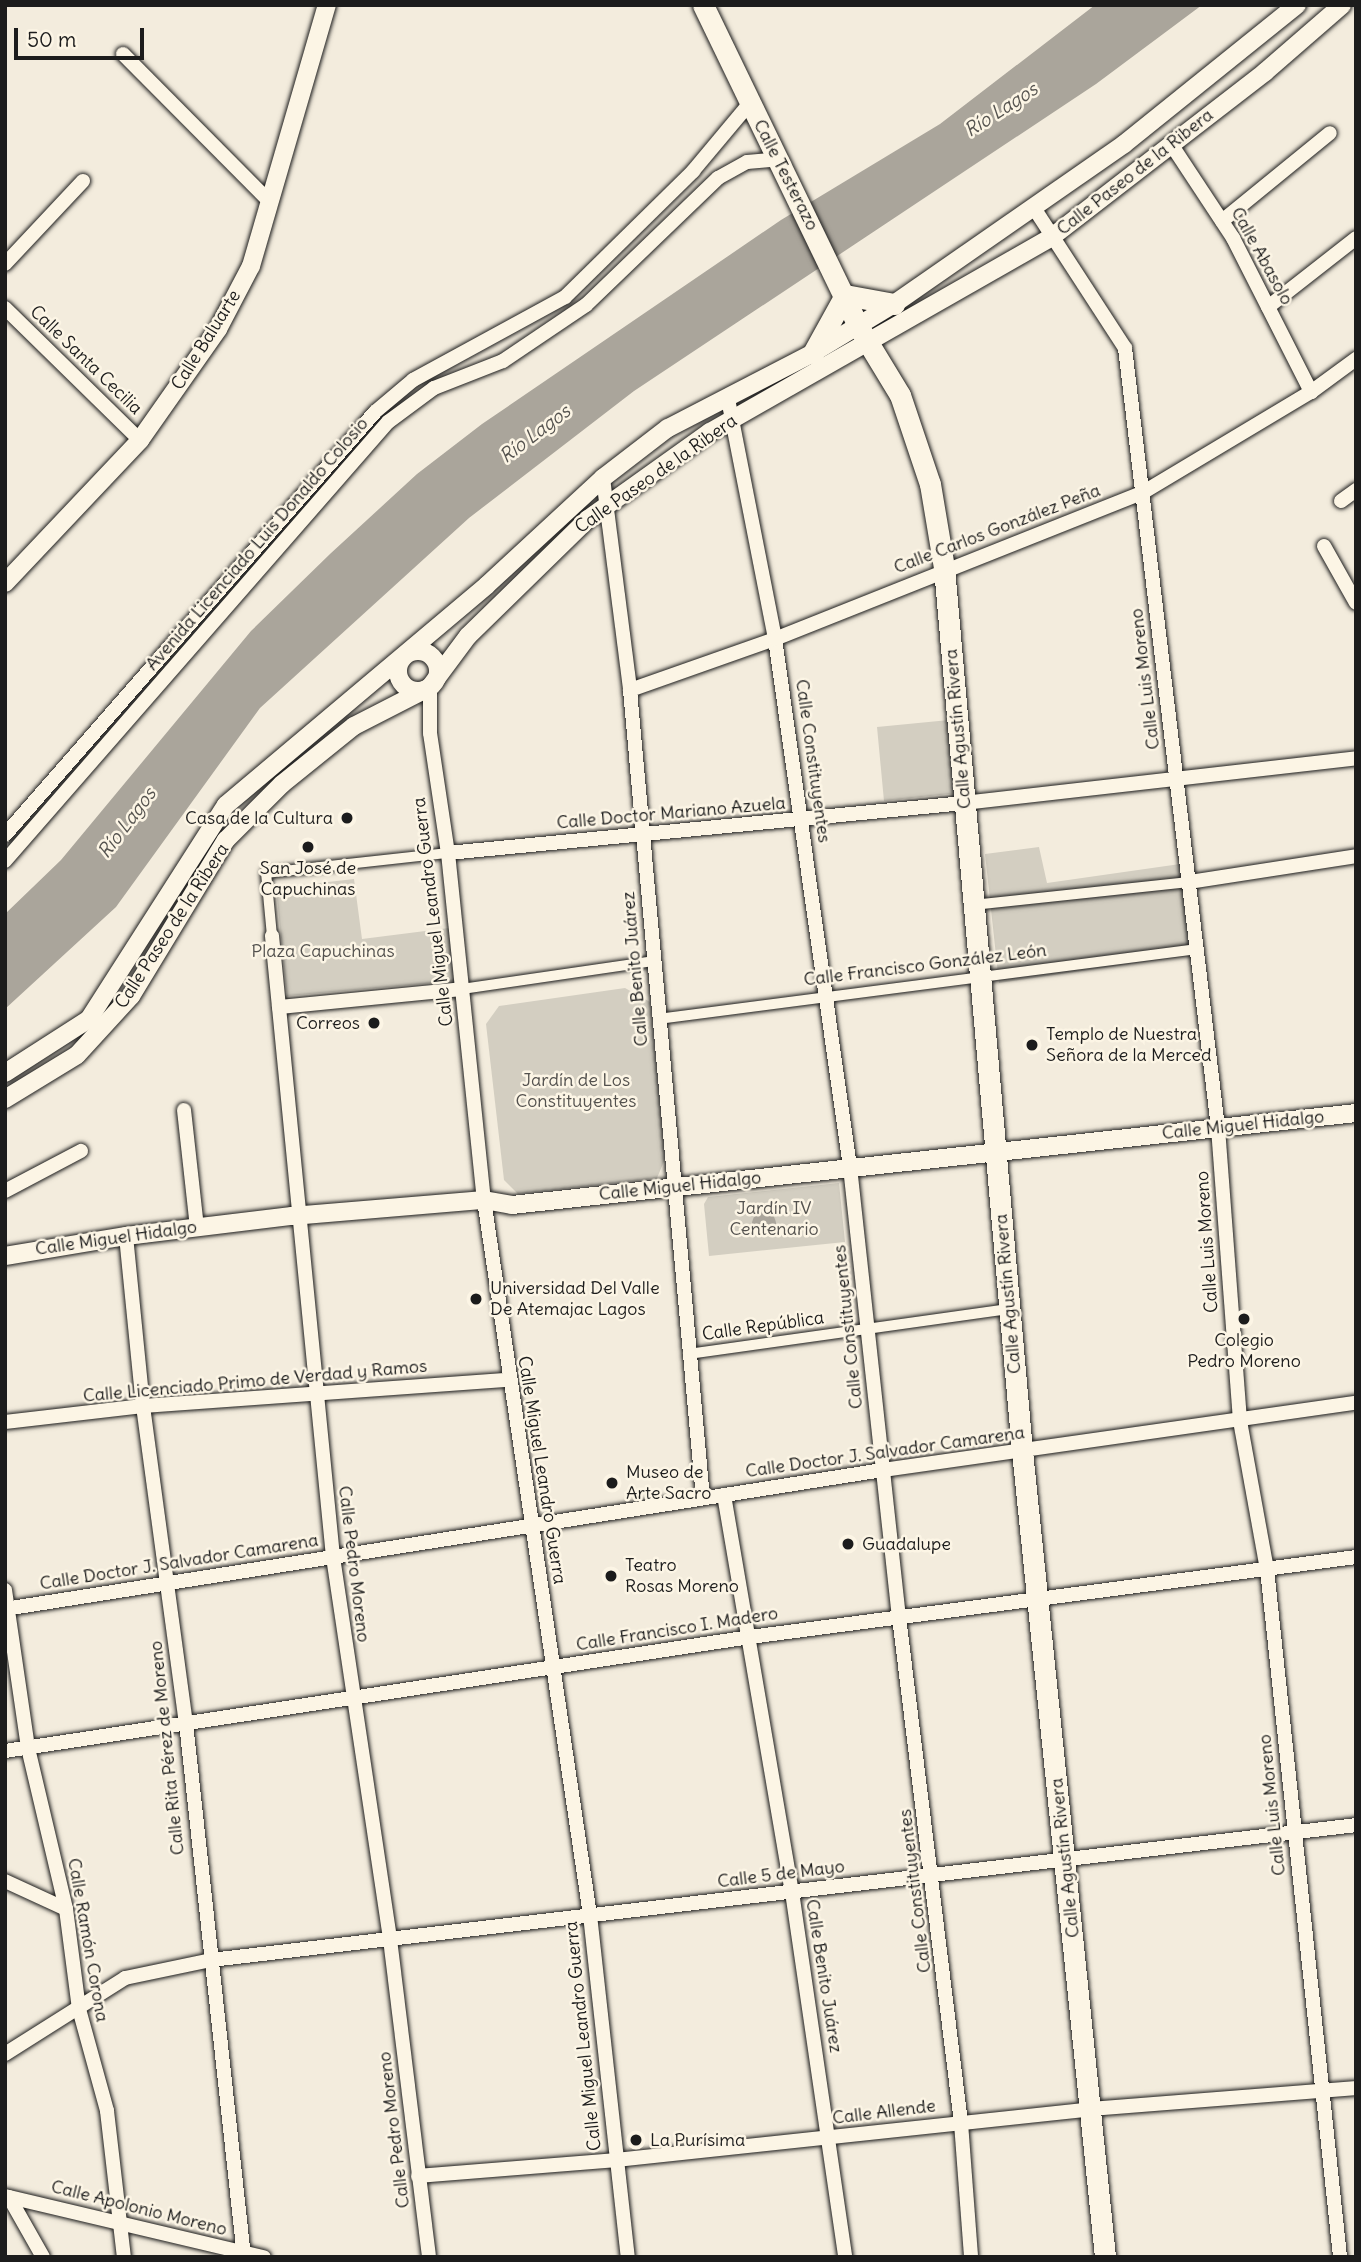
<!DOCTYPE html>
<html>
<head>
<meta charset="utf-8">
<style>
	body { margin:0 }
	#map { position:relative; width:1361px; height:2262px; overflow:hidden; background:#f3ecdd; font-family:Delius,sans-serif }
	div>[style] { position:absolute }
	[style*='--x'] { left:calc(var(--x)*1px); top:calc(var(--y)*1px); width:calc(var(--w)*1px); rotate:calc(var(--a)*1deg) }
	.green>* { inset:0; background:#d3cec1 }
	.water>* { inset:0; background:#aaa59b }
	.round { border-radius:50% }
	.roads { filter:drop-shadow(0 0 2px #1c1c1c) drop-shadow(0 0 2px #1c1c1c) }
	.pedestrian>* { height:10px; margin:-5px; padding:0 5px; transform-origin:5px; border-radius:5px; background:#fcf5e5 }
	.minor>* { height:14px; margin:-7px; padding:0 7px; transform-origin:7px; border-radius:7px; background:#fcf5e5 }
	.tertiary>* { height:18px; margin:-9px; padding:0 9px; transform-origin:9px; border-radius:9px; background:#fcf5e5 }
	.tertiary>.ring { margin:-9px; padding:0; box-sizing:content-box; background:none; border:18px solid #fcf5e5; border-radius:50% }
	.secondary>* { height:21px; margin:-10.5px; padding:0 10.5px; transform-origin:10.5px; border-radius:10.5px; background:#fcf5e5 }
	.dots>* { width:19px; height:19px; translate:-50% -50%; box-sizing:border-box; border:4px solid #fcf5e5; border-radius:50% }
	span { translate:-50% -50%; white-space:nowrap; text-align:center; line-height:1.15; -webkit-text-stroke:5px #fcf5e5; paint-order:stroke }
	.street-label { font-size:18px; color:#1c1c1c }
	.poi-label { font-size:18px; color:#1c1c1c }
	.right { translate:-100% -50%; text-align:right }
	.left { translate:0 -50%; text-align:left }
	.park-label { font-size:18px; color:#53514e }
	.water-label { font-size:19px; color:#55534f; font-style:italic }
	.frame { position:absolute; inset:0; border:7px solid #1c1c1c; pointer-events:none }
	.scale { position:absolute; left:14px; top:28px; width:130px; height:32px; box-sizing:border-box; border:4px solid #1c1c1c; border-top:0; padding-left:9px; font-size:21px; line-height:24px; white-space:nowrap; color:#1c1c1c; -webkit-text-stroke:5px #fcf5e5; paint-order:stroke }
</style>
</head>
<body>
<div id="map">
	<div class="green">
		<i style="clip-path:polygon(949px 720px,958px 793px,884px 801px,877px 727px)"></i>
		<i style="clip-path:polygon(1039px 847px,1047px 883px,1180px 864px,1193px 955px,999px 983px,985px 854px)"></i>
		<i style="clip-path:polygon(354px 879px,362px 939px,449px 928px,454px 981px,287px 996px,276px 888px)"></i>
		<i style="clip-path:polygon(625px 988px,650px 1002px,665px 1159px,657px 1178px,518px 1194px,504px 1180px,486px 1024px,499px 1006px)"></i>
		<i style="clip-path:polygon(839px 1183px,845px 1242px,709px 1256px,704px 1204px,708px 1197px)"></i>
	</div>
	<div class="water">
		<i style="clip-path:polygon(1095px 5px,1202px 5px,1096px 84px,634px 391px,469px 518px,260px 708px,116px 907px,5px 1009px,5px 914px,61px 860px,251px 631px,330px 554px,417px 474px,482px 424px,781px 220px,940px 124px)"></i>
		<i class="round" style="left:752px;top:1212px;width:24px;height:24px"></i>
	</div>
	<div class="roads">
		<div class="pedestrian">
			<i style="--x:973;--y:905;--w:217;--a:-6.1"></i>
			<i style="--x:272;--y:936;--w:63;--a:-95.4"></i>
			<i style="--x:266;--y:873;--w:183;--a:-6.3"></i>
			<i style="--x:462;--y:989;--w:193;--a:-8.3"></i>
			<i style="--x:658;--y:1019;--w:544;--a:-7.4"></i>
			<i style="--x:688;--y:1354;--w:324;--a:-8"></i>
		</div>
		<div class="minor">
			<i style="--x:123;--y:54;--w:207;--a:45.2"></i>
			<i style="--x:1171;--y:144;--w:113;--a:56.6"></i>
			<i style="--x:1233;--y:238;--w:173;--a:63.1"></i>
			<i style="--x:1034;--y:208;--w:167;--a:57"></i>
			<i style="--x:1125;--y:348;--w:786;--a:83.2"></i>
			<i style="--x:1218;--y:1128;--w:294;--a:85.7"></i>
			<i style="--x:1240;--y:1421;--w:150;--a:79.7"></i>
			<i style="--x:1267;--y:1569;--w:692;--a:83.94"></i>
			<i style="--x:1222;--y:221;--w:139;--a:-39.2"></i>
			<i style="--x:5;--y:264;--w:114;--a:-46.8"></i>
			<i style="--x:1268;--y:307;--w:112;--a:-38.1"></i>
			<i style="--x:5;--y:308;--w:189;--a:44.4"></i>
			<i style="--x:728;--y:399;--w:245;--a:78.9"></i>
			<i style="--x:775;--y:639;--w:533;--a:81.92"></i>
			<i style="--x:850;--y:1167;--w:453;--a:83.8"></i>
			<i style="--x:899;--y:1617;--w:510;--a:83.01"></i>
			<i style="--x:961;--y:2123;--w:134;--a:85.7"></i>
			<i style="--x:603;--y:478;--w:214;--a:82.7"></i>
			<i style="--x:630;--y:690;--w:811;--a:84.84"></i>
			<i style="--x:1341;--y:501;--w:19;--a:-36"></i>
			<i style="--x:1324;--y:546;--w:65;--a:60.7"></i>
			<i style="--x:430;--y:687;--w:46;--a:90"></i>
			<i style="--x:430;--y:733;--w:121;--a:81.5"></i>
			<i style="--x:448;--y:853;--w:349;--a:84.1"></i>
			<i style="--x:484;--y:1200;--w:723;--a:81.57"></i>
			<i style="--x:590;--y:1915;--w:344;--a:83.7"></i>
			<i style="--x:630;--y:690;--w:154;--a:-19.4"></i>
			<i style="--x:775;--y:639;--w:395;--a:-21.7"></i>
			<i style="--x:1142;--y:493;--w:197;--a:-30.9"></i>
			<i style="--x:1311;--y:392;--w:56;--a:-36.3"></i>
			<i style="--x:5;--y:835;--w:562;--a:-48.82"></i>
			<i style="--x:375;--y:412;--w:50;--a:-40.1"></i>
			<i style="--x:413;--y:380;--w:173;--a:-28.6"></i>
			<i style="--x:565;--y:297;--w:180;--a:-44.5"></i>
			<i style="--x:693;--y:171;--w:87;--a:-50.1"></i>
			<i style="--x:448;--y:853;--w:518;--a:-5.53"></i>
			<i style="--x:964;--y:803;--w:395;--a:-6.5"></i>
			<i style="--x:5;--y:861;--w:583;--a:-48.9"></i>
			<i style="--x:388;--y:422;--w:57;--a:-36.5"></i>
			<i style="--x:434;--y:388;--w:74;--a:-21.4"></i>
			<i style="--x:503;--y:361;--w:100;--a:-34"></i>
			<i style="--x:586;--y:305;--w:183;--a:-43.9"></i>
			<i style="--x:718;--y:178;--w:33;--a:-29"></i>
			<i style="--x:747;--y:162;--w:32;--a:-5"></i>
			<i style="--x:1189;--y:882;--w:169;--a:-8.8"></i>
			<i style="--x:272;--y:936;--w:624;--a:84.39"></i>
			<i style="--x:333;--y:1557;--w:386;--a:81.5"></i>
			<i style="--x:390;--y:1939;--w:320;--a:83"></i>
			<i style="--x:279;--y:1007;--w:184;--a:-5.6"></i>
			<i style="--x:184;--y:1110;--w:118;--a:83.7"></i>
			<i style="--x:5;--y:1191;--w:86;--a:-27.8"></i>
			<i style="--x:126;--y:1236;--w:171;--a:84.3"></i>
			<i style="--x:143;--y:1406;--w:320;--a:82.3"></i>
			<i style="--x:186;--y:1723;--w:537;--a:83.8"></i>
			<i style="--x:5;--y:1422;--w:139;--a:-6.6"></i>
			<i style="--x:143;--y:1406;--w:366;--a:-4.1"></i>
			<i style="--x:724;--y:1495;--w:403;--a:80.3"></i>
			<i style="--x:792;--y:1892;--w:369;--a:81.7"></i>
			<i style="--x:5;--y:1590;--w:160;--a:81.7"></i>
			<i style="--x:28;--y:1748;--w:165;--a:76.7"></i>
			<i style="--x:66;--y:1909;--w:101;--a:82.6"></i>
			<i style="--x:79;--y:2009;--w:106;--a:74.6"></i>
			<i style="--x:107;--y:2111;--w:147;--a:83.4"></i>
			<i style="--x:5;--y:1609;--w:889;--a:-9"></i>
			<i style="--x:883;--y:1470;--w:478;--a:-8.1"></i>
			<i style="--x:5;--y:1751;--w:754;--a:-8.7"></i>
			<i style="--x:750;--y:1637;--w:611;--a:-7.52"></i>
			<i style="--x:5;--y:1881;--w:67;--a:24.7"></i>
			<i style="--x:5;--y:2054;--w:142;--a:-32.3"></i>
			<i style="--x:125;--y:1978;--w:88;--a:-11.8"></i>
			<i style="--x:211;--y:1960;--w:1153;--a:-6.72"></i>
			<i style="--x:418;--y:2176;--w:199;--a:-4.6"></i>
			<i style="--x:616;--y:2160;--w:478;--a:-6.1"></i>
			<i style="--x:1091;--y:2109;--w:266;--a:-4.5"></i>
			<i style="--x:5;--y:2196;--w:266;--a:13.3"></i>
			<i style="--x:9;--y:2197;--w:69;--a:60.5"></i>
		</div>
		<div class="tertiary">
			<i style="--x:5;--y:583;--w:197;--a:-46.6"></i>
			<i style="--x:140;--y:440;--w:136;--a:-54.9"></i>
			<i style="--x:218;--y:329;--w:71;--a:-62.4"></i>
			<i style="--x:251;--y:266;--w:272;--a:-73.8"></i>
			<i class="ring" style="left:398px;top:651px;width:22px;height:22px"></i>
			<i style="--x:5;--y:1073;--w:100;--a:-32.7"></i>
			<i style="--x:89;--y:1019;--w:254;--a:-57.4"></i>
			<i style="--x:226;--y:805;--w:341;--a:-40.1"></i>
			<i style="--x:487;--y:585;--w:158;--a:-42.7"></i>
			<i style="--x:603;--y:478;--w:82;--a:-37.6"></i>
			<i style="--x:668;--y:428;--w:163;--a:-27.3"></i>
			<i style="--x:813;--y:353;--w:95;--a:-31.2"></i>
			<i style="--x:894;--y:304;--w:280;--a:-34.8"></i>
			<i style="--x:1124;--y:144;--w:222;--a:-38.8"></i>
			<i style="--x:5;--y:1099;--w:84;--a:-31.4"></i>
			<i style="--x:77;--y:1055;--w:80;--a:-47.5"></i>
			<i style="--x:131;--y:996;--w:183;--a:-58.7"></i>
			<i style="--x:226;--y:840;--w:79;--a:-45"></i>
			<i style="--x:282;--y:784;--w:92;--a:-38.9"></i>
			<i style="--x:354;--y:726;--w:85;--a:-27.2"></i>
			<i style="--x:430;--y:687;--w:64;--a:-53.3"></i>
			<i style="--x:468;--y:636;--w:168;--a:-44.3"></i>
			<i style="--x:588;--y:519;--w:150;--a:-35.5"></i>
			<i style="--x:710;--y:432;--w:395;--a:-29.7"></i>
			<i style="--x:1053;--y:236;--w:268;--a:-37.7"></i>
			<i style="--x:1265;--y:72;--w:102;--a:-41"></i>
			<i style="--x:5;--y:1256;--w:123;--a:-9.4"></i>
			<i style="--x:126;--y:1236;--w:167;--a:-6.9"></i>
			<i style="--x:292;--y:1216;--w:193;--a:-4.8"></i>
			<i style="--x:484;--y:1200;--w:28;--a:10"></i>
			<i style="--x:512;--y:1205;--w:849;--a:-6.22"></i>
		</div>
		<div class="secondary">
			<i style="--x:703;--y:5;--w:356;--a:64.2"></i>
			<i style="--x:858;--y:326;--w:81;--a:58.7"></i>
			<i style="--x:900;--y:395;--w:94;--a:71.4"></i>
			<i style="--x:930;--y:484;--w:85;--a:80.5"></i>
			<i style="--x:944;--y:568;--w:886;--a:84.95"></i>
			<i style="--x:1022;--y:1451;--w:810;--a:84.12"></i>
			<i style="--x:813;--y:353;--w:66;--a:-61.1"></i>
			<i style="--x:845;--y:295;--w:50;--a:10.4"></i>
		</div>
	</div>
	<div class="dots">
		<i style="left:347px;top:818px;background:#1c1c1c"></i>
		<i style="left:308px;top:847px;background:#1c1c1c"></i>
		<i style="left:374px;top:1023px;background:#1c1c1c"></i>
		<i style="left:1032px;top:1045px;background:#1c1c1c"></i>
		<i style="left:476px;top:1299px;background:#1c1c1c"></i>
		<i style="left:1244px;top:1319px;background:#1c1c1c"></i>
		<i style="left:612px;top:1483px;background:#1c1c1c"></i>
		<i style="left:848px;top:1544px;background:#1c1c1c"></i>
		<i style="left:611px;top:1576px;background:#1c1c1c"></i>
		<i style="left:636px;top:2140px;background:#1c1c1c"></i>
	</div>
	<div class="street-label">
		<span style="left:1135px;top:172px;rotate:-38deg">Calle Paseo de la Ribera</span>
		<span style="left:786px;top:175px;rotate:63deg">Calle Testerazo</span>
		<span style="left:1262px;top:256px;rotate:61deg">Calle Abasolo</span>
		<span style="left:206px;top:340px;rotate:-58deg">Calle Baluarte</span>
		<span style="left:86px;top:360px;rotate:44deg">Calle Santa Cecilia</span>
		<span style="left:656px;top:474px;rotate:-35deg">Calle Paseo de la Ribera</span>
		<span style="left:997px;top:529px;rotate:-21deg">Calle Carlos González Peña</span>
		<span style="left:257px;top:544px;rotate:-49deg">Avenida Licenciado Luis Donaldo Colosio</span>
		<span style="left:1145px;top:679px;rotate:-97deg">Calle Luis Moreno</span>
		<span style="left:958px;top:729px;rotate:-95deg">Calle Agustín Rivera</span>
		<span style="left:813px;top:761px;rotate:82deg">Calle Constituyentes</span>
		<span style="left:671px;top:813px;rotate:-5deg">Calle Doctor Mariano Azuela</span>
		<span style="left:433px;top:912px;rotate:-97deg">Calle Miguel Leandro Guerra</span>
		<span style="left:172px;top:926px;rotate:-57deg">Calle Paseo de la Ribera</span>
		<span style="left:925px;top:965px;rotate:-7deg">Calle Francisco González León</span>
		<span style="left:635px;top:969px;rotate:-95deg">Calle Benito Juárez</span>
		<span style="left:1243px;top:1125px;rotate:-6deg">Calle Miguel Hidalgo</span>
		<span style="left:680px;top:1186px;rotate:-6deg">Calle Miguel Hidalgo</span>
		<span style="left:116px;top:1238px;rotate:-8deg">Calle Miguel Hidalgo</span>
		<span style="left:1207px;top:1242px;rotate:-94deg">Calle Luis Moreno</span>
		<span style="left:1008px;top:1294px;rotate:-95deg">Calle Agustín Rivera</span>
		<span style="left:763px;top:1326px;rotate:-8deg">Calle República</span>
		<span style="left:848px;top:1327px;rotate:-96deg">Calle Constituyentes</span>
		<span style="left:255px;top:1381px;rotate:-5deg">Calle Licenciado Primo de Verdad y Ramos</span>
		<span style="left:885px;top:1452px;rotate:-8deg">Calle Doctor J. Salvador Camarena</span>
		<span style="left:542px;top:1470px;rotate:81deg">Calle Miguel Leandro Guerra</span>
		<span style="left:179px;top:1562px;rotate:-9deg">Calle Doctor J. Salvador Camarena</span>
		<span style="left:354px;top:1564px;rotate:83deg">Calle Pedro Moreno</span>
		<span style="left:677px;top:1629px;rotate:-9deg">Calle Francisco I. Madero</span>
		<span style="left:167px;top:1748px;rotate:-96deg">Calle Rita Pérez de Moreno</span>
		<span style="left:1272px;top:1805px;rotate:-96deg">Calle Luis Moreno</span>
		<span style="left:1065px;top:1858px;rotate:-96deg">Calle Agustín Rivera</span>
		<span style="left:781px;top:1874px;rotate:-7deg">Calle 5 de Mayo</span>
		<span style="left:915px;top:1891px;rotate:-97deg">Calle Constituyentes</span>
		<span style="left:88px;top:1940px;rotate:80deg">Calle Ramón Corona</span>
		<span style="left:824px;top:1976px;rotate:81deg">Calle Benito Juárez</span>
		<span style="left:583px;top:2036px;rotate:-96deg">Calle Miguel Leandro Guerra</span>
		<span style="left:884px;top:2112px;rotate:-7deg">Calle Allende</span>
		<span style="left:394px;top:2130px;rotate:-97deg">Calle Pedro Moreno</span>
		<span style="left:139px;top:2208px;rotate:14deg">Calle Apolonio Moreno</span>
	</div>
	<div class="poi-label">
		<span class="right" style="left:333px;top:818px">Casa de la Cultura</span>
		<span style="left:308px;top:879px">San José de<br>Capuchinas</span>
		<span class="right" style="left:360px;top:1023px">Correos</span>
		<span class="left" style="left:1046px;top:1045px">Templo de Nuestra<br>Señora de la Merced</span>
		<span class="left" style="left:490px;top:1299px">Universidad Del Valle<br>De Atemajac Lagos</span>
		<span style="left:1244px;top:1351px">Colegio<br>Pedro Moreno</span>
		<span class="left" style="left:626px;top:1483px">Museo de<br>Arte Sacro</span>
		<span class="left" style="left:862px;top:1544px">Guadalupe</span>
		<span class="left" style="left:625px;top:1576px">Teatro<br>Rosas Moreno</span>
		<span class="left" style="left:650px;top:2140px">La Purísima</span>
	</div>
	<div class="park-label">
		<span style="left:323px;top:951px">Plaza Capuchinas</span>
		<span style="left:576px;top:1091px">Jardín de Los<br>Constituyentes</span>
		<span style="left:774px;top:1219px">Jardín IV<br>Centenario</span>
	</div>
	<div class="water-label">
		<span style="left:1001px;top:110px;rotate:-33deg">Río Lagos</span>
		<span style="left:535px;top:434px;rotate:-37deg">Río Lagos</span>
		<span style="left:127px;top:823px;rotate:-53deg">Río Lagos</span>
	</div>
	<div class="frame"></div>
	<div class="scale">50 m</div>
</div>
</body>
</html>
